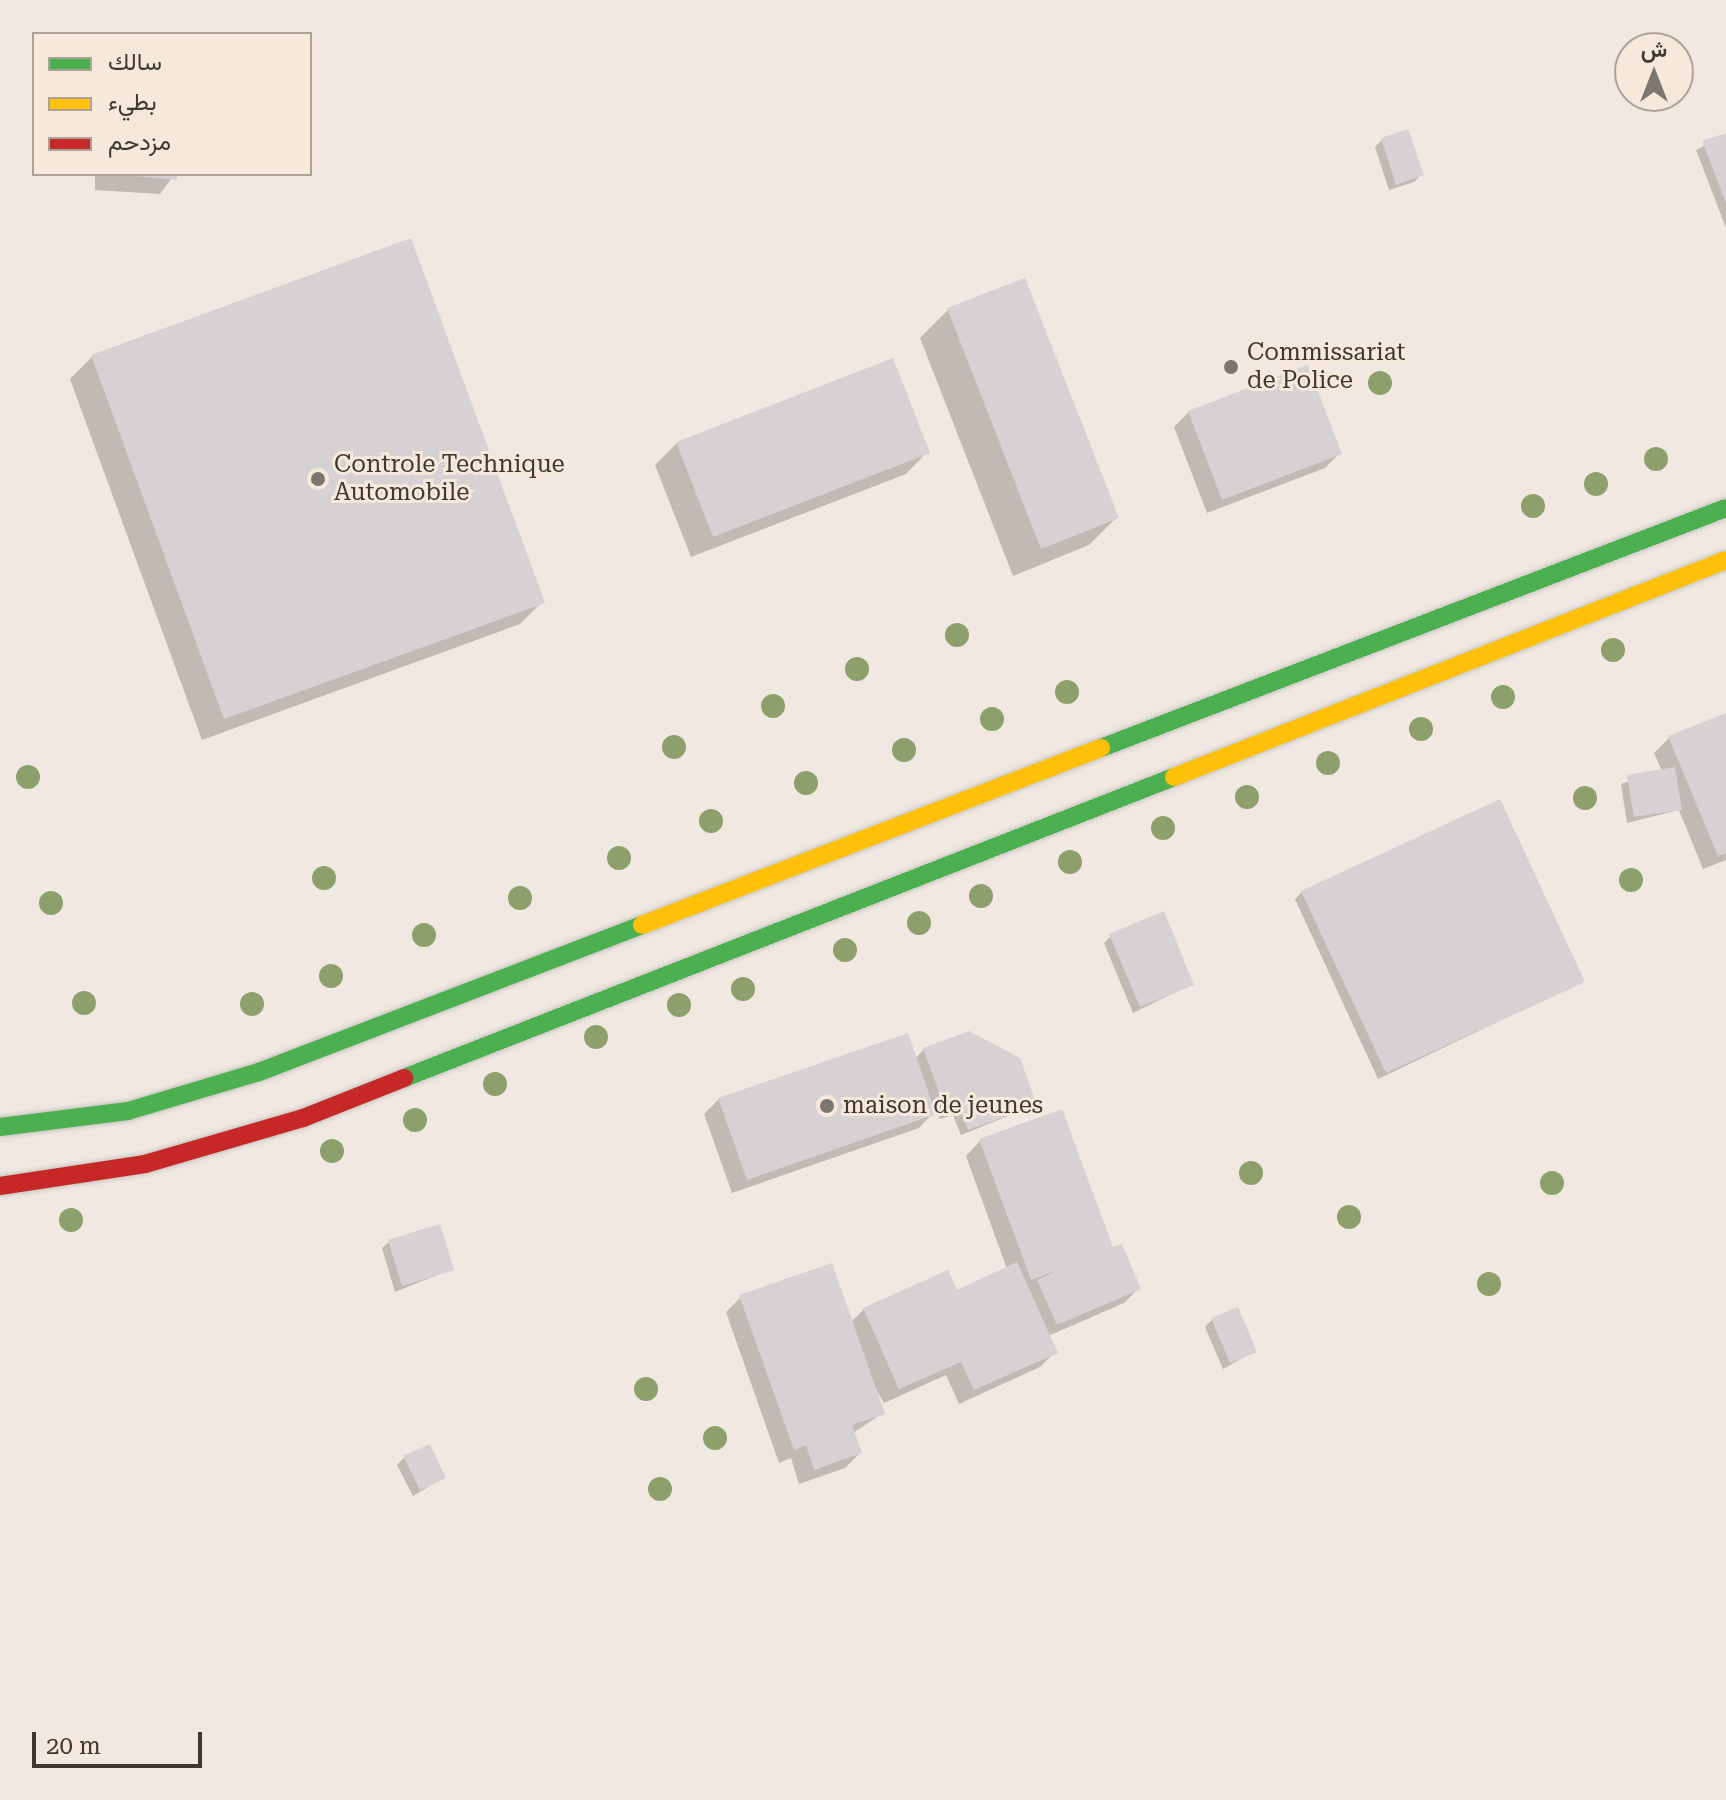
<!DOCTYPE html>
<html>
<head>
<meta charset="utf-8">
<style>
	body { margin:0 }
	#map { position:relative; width:1726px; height:1800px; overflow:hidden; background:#f0e8e1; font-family:"Roboto Serif",Vazirmatn,serif }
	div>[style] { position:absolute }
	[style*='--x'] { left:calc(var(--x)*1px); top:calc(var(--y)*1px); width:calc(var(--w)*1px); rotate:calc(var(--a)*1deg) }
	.shadow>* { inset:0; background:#0003 }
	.building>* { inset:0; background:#d6d1d2 }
	.roads { filter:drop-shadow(0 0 2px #c8c4c0) drop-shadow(0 0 2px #c8c4c0) }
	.fast>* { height:18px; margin:-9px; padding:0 9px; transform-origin:9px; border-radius:9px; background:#4caf50 }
	.slow>* { height:18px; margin:-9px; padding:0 9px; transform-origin:9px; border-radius:9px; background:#ffc107 }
	.jam>* { height:18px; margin:-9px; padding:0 9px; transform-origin:9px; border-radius:9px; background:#c62828 }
	.trees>* { width:24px; height:24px; margin:-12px; border-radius:50%; background:#8da06c }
	.dots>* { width:22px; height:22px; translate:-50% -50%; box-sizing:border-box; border:4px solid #f6e8db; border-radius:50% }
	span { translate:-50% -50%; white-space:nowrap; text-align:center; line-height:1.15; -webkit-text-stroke:6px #f6e8db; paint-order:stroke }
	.poi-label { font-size:24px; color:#3e3833 }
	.left { translate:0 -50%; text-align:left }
	.legend { position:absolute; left:32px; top:32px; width:280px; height:144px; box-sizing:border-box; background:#f6e8db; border:2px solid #aca298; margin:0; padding:10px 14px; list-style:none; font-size:24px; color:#3e3833 }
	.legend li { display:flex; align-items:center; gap:16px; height:40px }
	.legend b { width:40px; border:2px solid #aca298 }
	.north { position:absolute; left:1614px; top:32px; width:80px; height:80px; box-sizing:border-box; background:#f6e8db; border:2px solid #aca298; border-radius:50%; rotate:0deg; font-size:22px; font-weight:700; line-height:32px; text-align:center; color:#3e3833 }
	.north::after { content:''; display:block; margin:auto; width:28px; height:36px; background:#7c7670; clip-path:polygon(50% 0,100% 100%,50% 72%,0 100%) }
	.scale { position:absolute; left:32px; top:1732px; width:170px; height:36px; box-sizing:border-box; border:4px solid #3e3833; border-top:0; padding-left:10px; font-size:24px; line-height:28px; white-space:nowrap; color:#3e3833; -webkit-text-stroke:6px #f6e8db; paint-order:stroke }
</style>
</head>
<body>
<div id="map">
	<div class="shadow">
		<i style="clip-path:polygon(1726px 135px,1726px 228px,1696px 150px)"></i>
		<i style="clip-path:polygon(1382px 140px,1421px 175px,1414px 182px,1389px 190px,1375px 147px)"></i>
		<i style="clip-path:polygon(95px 174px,175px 174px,160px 194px,95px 190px)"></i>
		<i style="clip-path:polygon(948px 310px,1117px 517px,1089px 545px,1013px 576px,920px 338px)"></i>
		<i style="clip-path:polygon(92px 357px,542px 602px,520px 624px,202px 740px,70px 379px)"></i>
		<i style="clip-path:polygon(1189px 412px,1340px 453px,1325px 468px,1207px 513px,1174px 427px)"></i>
		<i style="clip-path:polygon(677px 443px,927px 452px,906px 474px,691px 557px,655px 465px)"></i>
		<i style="clip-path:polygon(1726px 718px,1726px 860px,1703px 869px,1679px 810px,1627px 823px,1621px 784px,1662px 771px,1654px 753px,1669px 738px)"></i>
		<i style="clip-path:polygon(1302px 892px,1583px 981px,1378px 1079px,1295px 899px)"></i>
		<i style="clip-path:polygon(1111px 936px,1192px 984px,1133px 1013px,1104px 943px)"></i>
		<i style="clip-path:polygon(924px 1049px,1035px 1105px,961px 1135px,953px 1115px,940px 1119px,936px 1110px,919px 1128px,732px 1193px,704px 1114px,719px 1099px,915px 1059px)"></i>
		<i style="clip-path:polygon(980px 1141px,1112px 1250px,1139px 1288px,1124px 1303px,1048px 1336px,1055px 1352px,1040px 1367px,959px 1404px,946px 1375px,884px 1403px,871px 1381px,883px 1413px,853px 1433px,860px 1453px,845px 1468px,799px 1484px,791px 1458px,779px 1463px,726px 1312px,741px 1297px,850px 1323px,864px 1309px,956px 1292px,1007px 1269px,966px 1156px)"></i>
		<i style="clip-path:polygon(389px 1242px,452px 1269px,395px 1292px,382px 1248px)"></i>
		<i style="clip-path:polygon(1212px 1320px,1255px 1351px,1223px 1369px,1205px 1327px)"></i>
		<i style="clip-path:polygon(404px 1458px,444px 1477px,413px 1496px,397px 1465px)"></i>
	</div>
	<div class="building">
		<i style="clip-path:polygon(1408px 129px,1424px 175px,1396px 185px,1381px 138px)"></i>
		<i style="clip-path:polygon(1726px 133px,1726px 203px,1702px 141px)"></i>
		<i style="clip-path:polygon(114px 174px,177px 174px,177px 180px)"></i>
		<i style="clip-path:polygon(411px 238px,545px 603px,224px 719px,91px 355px)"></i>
		<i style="clip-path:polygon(1025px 278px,1119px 518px,1041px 549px,947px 308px)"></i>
		<i style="clip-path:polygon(893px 358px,930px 453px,713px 537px,676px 442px)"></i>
		<i style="clip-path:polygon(1308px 365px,1342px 454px,1222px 500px,1188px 411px)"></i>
		<i style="clip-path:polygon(1726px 713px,1726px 853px,1718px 856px,1668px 736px)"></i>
		<i style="clip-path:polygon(1675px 767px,1682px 810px,1634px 817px,1627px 775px)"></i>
		<i style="clip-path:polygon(1500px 799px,1585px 982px,1386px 1073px,1301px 891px)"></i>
		<i style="clip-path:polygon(1164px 911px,1194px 985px,1140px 1007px,1109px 934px)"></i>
		<i style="clip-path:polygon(969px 1031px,1020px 1058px,1037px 1105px,968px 1130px,960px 1109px,947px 1114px,923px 1048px)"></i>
		<i style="clip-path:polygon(908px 1033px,936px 1114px,747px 1180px,718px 1098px)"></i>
		<i style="clip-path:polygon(1062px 1109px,1113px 1247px,1122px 1244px,1141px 1289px,1057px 1325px,1037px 1280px,1061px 1269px,1031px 1280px,979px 1139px)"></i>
		<i style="clip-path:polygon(440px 1224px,454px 1270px,402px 1286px,388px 1240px)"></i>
		<i style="clip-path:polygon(1017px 1262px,1058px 1353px,974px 1390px,961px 1362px,899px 1389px,863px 1308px,948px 1270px,957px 1290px)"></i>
		<i style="clip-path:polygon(832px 1263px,885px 1414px,852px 1425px,862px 1453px,814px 1470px,806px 1445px,794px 1450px,739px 1295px)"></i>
		<i style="clip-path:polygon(1238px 1307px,1257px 1352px,1230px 1363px,1211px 1318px)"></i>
		<i style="clip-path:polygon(430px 1444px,446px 1478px,420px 1490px,403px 1456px)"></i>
	</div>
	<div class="roads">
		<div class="fast">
			<i style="--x:1101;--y:748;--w:669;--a:-21.01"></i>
			<i style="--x:404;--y:1078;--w:827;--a:-21.35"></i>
			<i style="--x:0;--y:1127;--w:129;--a:-7.1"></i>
			<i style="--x:128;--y:1111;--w:137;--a:-16.6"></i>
			<i style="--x:259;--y:1072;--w:410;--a:-21"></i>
		</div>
		<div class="slow">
			<i style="--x:1174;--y:777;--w:593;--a:-21.46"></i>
			<i style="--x:642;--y:925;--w:492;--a:-21.1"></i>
		</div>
		<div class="jam">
			<i style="--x:0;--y:1186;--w:147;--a:-8.6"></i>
			<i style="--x:145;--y:1164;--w:165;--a:-16.2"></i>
			<i style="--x:303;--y:1118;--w:109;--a:-21.6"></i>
		</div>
	</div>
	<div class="trees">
		<i style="left:1380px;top:383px"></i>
		<i style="left:1656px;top:459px"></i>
		<i style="left:1596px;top:484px"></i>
		<i style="left:1533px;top:506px"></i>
		<i style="left:957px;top:635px"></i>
		<i style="left:1613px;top:650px"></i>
		<i style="left:857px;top:669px"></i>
		<i style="left:1067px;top:692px"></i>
		<i style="left:1503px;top:697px"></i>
		<i style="left:773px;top:706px"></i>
		<i style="left:992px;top:719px"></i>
		<i style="left:1421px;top:729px"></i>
		<i style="left:674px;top:747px"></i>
		<i style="left:904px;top:750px"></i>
		<i style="left:1328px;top:763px"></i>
		<i style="left:28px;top:777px"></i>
		<i style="left:806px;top:783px"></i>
		<i style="left:1247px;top:797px"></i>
		<i style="left:1585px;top:798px"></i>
		<i style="left:711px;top:821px"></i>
		<i style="left:1163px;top:828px"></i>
		<i style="left:619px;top:858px"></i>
		<i style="left:1070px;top:862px"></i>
		<i style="left:324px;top:878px"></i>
		<i style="left:1631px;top:880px"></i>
		<i style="left:981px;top:896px"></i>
		<i style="left:520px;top:898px"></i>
		<i style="left:51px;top:903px"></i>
		<i style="left:919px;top:923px"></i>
		<i style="left:424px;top:935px"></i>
		<i style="left:845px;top:950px"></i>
		<i style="left:331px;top:976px"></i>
		<i style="left:743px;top:989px"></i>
		<i style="left:84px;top:1003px"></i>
		<i style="left:252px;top:1004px"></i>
		<i style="left:679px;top:1005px"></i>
		<i style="left:596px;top:1037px"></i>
		<i style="left:495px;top:1084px"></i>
		<i style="left:415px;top:1120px"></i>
		<i style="left:332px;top:1151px"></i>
		<i style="left:1251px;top:1173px"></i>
		<i style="left:1552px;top:1183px"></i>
		<i style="left:1349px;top:1217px"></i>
		<i style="left:71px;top:1220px"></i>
		<i style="left:1489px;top:1284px"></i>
		<i style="left:646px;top:1389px"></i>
		<i style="left:715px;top:1438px"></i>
		<i style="left:660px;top:1489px"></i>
	</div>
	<div class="dots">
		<i style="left:1231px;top:367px;background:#7c7670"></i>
		<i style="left:318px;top:479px;background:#7c7670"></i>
		<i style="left:827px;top:1106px;background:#7c7670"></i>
	</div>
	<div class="poi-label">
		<span class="left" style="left:1247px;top:367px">Commissariat<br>de Police</span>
		<span class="left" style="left:334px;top:479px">Controle Technique<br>Automobile</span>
		<span class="left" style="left:843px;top:1106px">maison de jeunes</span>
	</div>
	<ul class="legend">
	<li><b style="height:10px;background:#4caf50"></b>سالك</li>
	<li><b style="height:10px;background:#ffc107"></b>بطيء</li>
	<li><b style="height:10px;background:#c62828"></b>مزدحم</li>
	</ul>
	<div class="north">ش</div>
	<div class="scale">20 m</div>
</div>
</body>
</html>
